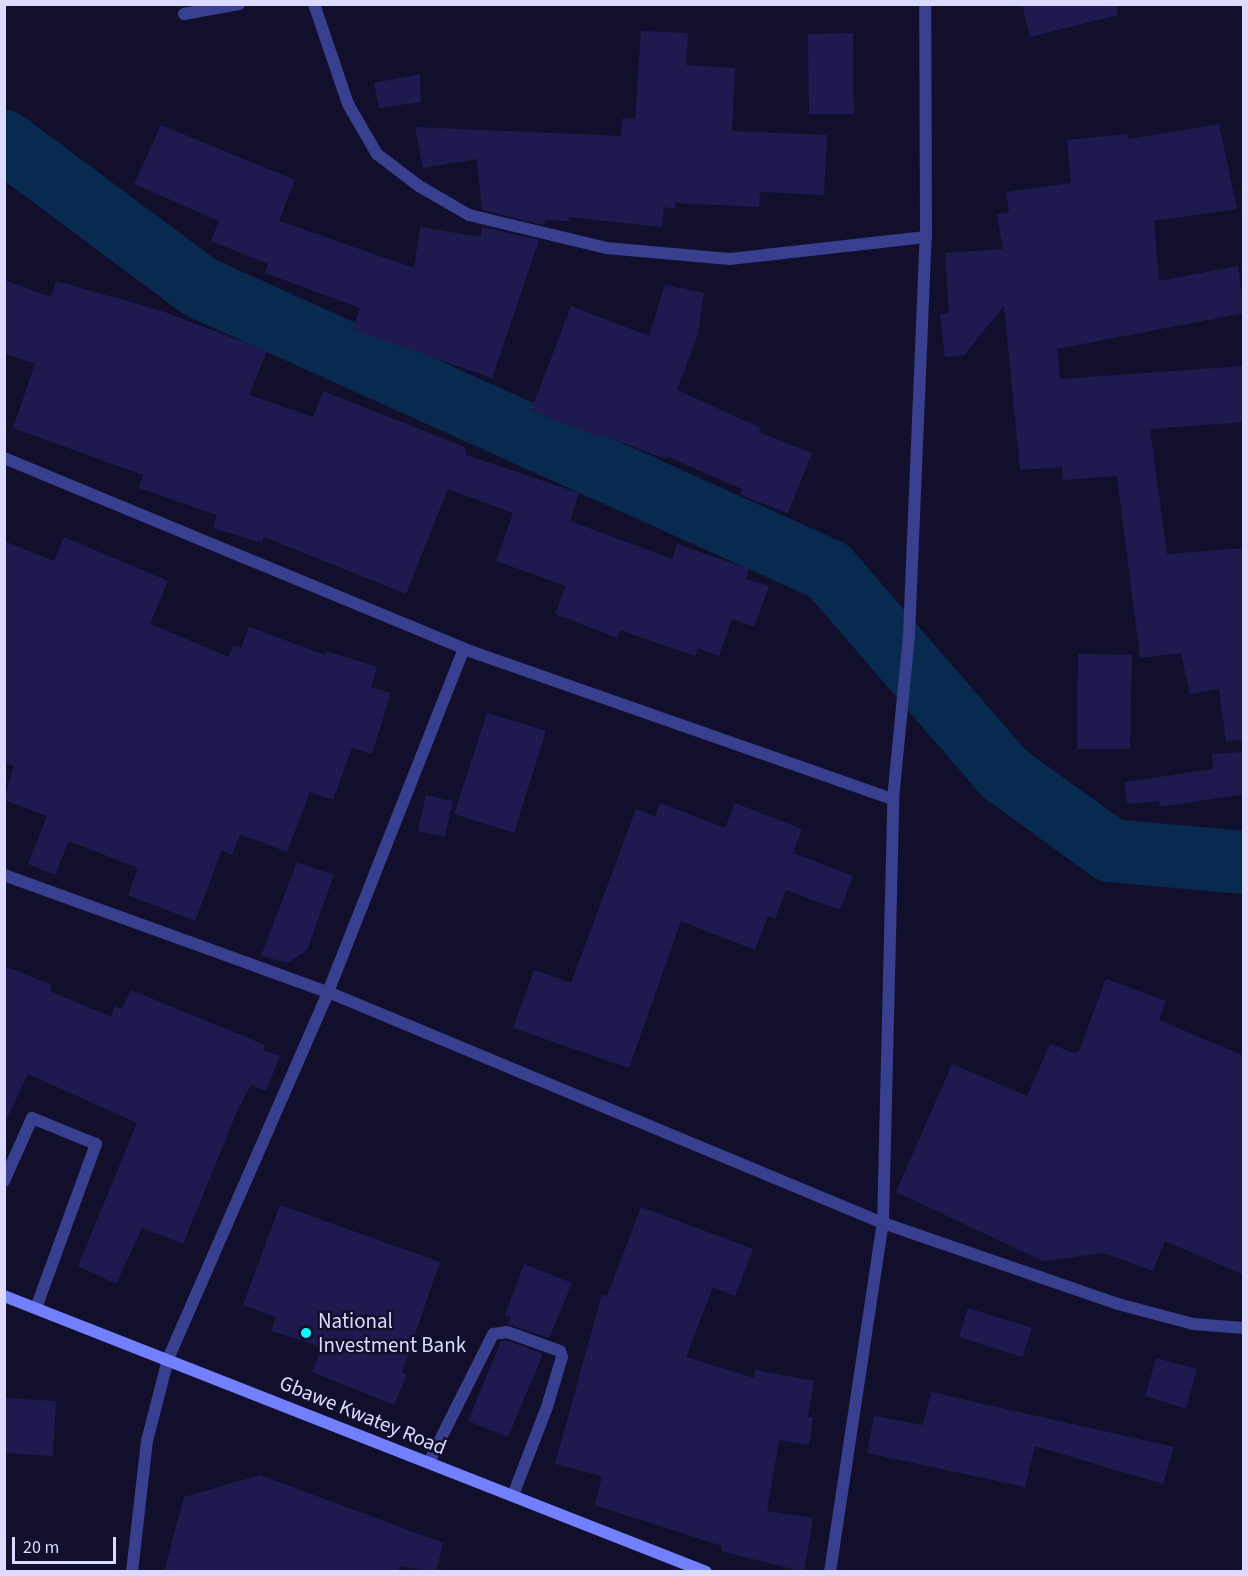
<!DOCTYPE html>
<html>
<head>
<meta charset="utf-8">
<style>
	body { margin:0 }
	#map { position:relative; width:1248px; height:1576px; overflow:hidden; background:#110f2c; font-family:"Source Sans 3",sans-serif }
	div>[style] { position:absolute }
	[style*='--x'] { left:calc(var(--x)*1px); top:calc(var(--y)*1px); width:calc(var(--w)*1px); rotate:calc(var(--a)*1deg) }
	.river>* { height:63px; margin:-31.5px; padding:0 31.5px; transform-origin:31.5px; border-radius:31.5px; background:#072a4e }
	.building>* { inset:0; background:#1e1a4f }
	.street>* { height:12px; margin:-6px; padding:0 6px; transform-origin:6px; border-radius:6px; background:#373f8e }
	.secondary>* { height:12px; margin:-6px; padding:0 6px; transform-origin:6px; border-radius:6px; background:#7280ff }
	.dots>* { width:16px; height:16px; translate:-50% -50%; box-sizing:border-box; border:3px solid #110f2c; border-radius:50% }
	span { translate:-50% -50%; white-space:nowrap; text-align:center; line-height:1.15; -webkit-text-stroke:5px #110f2c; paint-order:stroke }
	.poi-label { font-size:21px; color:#dbdbff }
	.left { translate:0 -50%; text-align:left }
	.street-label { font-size:21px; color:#dbdbff }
	.frame { position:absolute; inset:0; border:6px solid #dbdbff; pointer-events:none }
	.scale { position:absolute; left:12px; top:1537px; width:104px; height:27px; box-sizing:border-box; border:3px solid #dbdbff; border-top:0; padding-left:8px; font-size:18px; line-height:21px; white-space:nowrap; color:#dbdbff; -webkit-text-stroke:4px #110f2c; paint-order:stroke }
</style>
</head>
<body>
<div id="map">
	<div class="river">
		<i style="--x:4;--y:141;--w:244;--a:36.7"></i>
		<i style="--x:200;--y:287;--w:689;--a:24.26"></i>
		<i style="--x:828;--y:570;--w:270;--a:49.1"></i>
		<i style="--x:1005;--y:774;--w:130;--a:35.9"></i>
		<i style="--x:1110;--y:850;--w:135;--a:5.1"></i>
	</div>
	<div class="building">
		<i style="clip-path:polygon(1022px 4px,1117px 4px,1118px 15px,1030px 37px)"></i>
		<i style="clip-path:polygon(641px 31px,688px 33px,686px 65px,735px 68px,732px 131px,827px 135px,824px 195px,760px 192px,759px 207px,676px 203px,675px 209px,664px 207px,662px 227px,569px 217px,569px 221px,546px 220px,544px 225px,482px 210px,477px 159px,423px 168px,415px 127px,621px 136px,623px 118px,635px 119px)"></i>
		<i style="clip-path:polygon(853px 33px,854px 114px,809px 114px,808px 34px)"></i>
		<i style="clip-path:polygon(420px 74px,421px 102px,379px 108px,374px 83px)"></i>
		<i style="clip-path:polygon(1219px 124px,1237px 209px,1154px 221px,1159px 281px,1238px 266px,1244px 313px,1057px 349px,1060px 379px,1244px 366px,1244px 422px,1150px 429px,1167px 554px,1244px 548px,1244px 740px,1226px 741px,1219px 689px,1190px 694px,1181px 653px,1140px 658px,1117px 476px,1063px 480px,1062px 467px,1020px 470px,1004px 306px,964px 355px,945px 357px,940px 314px,949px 313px,945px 253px,1003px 249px,997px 214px,1009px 212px,1006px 192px,1071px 183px,1067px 140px,1127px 134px,1128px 139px)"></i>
		<i style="clip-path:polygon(161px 125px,295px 180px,279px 221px,414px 268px,420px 227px,481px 237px,482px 227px,539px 240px,492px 378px,353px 330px,360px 308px,265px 273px,268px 264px,211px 241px,219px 221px,134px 184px)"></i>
		<i style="clip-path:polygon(4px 280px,51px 297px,56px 281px,162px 311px,267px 351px,249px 395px,313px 417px,323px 391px,465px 447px,466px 455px,579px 493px,570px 521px,672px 559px,677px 544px,749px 569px,746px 579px,769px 586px,754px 627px,732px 619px,719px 656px,698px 648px,695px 656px,620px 630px,617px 638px,555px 614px,566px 586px,496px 561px,513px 513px,448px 489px,406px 594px,264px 537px,262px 543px,213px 528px,217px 515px,139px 488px,143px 475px,13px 428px,35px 364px,4px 353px)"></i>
		<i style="clip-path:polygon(665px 285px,704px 293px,698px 334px,677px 390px,761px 428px,759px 432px,812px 453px,788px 513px,740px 495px,742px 489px,666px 456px,665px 459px,603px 435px,602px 438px,531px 411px,571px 306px,649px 336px)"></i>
		<i style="clip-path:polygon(64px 537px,168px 581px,150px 624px,229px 657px,233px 646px,241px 648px,249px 627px,325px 655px,326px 651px,377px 667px,371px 687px,391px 693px,372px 754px,352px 748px,333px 800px,310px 792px,287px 852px,240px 834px,232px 855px,222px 850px,195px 921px,128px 895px,138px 868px,69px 841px,55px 875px,28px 864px,47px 816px,4px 800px,14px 766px,4px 762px,4px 541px,54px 561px)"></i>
		<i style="clip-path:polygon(1078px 654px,1132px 655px,1130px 749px,1077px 749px)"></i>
		<i style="clip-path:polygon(487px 713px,546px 731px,514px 833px,454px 814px)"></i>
		<i style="clip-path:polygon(1244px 752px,1244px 794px,1160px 807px,1159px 801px,1127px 804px,1125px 782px,1213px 769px,1212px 754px)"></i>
		<i style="clip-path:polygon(426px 795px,453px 801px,445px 837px,418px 831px)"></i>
		<i style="clip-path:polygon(660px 803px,725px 828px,735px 803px,802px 829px,793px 853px,853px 876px,840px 910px,786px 890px,775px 919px,768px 916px,755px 950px,681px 921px,629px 1068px,513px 1028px,534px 970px,571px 983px,636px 809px,655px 817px)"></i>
		<i style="clip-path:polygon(297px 862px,334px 875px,307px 950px,288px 963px,261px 956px)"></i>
		<i style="clip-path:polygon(4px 966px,52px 985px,50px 991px,111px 1017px,115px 1006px,122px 1009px,131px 990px,265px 1045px,263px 1050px,280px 1056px,266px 1091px,251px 1085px,238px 1109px,183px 1244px,142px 1228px,116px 1284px,78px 1266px,137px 1123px,28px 1074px,4px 1124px)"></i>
		<i style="clip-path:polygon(1106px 979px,1166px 1001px,1159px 1020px,1244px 1056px,1244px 1275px,1165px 1241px,1153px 1271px,1104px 1253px,1043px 1261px,896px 1192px,952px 1064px,1027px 1096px,1050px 1044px,1074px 1053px,1079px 1051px)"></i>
		<i style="clip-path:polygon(280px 1205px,440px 1262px,402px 1372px,407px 1375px,394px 1405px,312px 1372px,322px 1347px,271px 1331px,276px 1317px,243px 1305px)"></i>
		<i style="clip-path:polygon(641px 1207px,753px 1249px,735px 1296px,713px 1287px,686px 1357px,754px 1378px,755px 1370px,814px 1381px,808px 1417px,813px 1418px,809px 1445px,779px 1440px,767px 1511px,813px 1518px,804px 1572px,721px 1551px,722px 1546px,595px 1505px,602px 1476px,555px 1464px,602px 1294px,607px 1296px)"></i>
		<i style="clip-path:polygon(524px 1264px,572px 1283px,549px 1338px,508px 1324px,511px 1318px,505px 1315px)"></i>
		<i style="clip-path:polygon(968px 1308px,1032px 1328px,1022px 1357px,959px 1337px)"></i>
		<i style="clip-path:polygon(506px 1340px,543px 1354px,508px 1437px,468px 1421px,501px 1341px)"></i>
		<i style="clip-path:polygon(1156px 1358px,1197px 1369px,1186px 1409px,1145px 1396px)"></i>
		<i style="clip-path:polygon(931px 1392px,1174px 1447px,1163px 1484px,1035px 1446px,1025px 1487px,867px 1453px,874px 1416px,923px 1425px)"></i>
		<i style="clip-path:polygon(4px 1398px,56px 1401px,53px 1456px,4px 1453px)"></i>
		<i style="clip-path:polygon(260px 1475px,443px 1543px,436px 1572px,400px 1566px,397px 1572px,164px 1572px,184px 1497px)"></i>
	</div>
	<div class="street">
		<i style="--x:314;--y:4;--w:106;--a:71.2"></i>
		<i style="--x:348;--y:104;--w:58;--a:59.9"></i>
		<i style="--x:377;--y:154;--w:53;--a:37.3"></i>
		<i style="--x:419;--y:186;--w:58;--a:30.1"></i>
		<i style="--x:469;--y:215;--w:141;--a:13.5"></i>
		<i style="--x:606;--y:248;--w:124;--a:5.1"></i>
		<i style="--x:730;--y:259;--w:197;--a:-6.4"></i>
		<i style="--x:184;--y:14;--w:56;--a:-10.3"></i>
		<i style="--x:4;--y:458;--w:498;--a:22.5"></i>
		<i style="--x:464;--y:649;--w:454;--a:19.3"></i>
		<i style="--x:4;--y:875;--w:344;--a:19.9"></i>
		<i style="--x:328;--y:992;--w:601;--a:22.6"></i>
		<i style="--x:883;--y:1223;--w:249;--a:19"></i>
		<i style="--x:1118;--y:1304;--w:78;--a:14.9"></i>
		<i style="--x:1193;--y:1324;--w:51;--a:4.5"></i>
		<i style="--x:4;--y:1181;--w:69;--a:-66"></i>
		<i style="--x:32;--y:1118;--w:69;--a:22.1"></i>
		<i style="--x:96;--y:1144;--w:175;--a:110.1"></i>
		<i style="--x:429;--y:1462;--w:143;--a:-63.4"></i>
		<i style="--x:493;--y:1334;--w:14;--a:-8"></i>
		<i style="--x:507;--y:1332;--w:56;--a:19.7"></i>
		<i style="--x:560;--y:1351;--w:6;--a:72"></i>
		<i style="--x:562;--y:1357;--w:52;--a:106.7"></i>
		<i style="--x:547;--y:1407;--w:94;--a:111.1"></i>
		<i style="--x:132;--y:1572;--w:132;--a:-83.5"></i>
		<i style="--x:147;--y:1441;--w:85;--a:-75.6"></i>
		<i style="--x:168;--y:1359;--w:400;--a:-66.4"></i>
		<i style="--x:328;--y:992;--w:369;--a:-68.4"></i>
		<i style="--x:830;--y:1572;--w:353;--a:-81.4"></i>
		<i style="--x:883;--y:1223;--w:424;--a:-88.6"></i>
		<i style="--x:893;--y:799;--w:165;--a:-84.4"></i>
		<i style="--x:909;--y:635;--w:398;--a:-87.6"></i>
		<i style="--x:926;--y:237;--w:233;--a:-90.2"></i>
	</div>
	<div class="secondary">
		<i style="--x:4;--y:1296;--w:754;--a:21.46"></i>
	</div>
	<div class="dots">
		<i style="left:306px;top:1333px;background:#07fff9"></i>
	</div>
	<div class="poi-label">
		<span class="left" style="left:318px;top:1333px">National<br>Investment Bank</span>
	</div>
	<div class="street-label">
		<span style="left:363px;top:1415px;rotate:22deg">Gbawe Kwatey Road</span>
	</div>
	<div class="frame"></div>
	<div class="scale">20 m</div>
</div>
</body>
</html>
